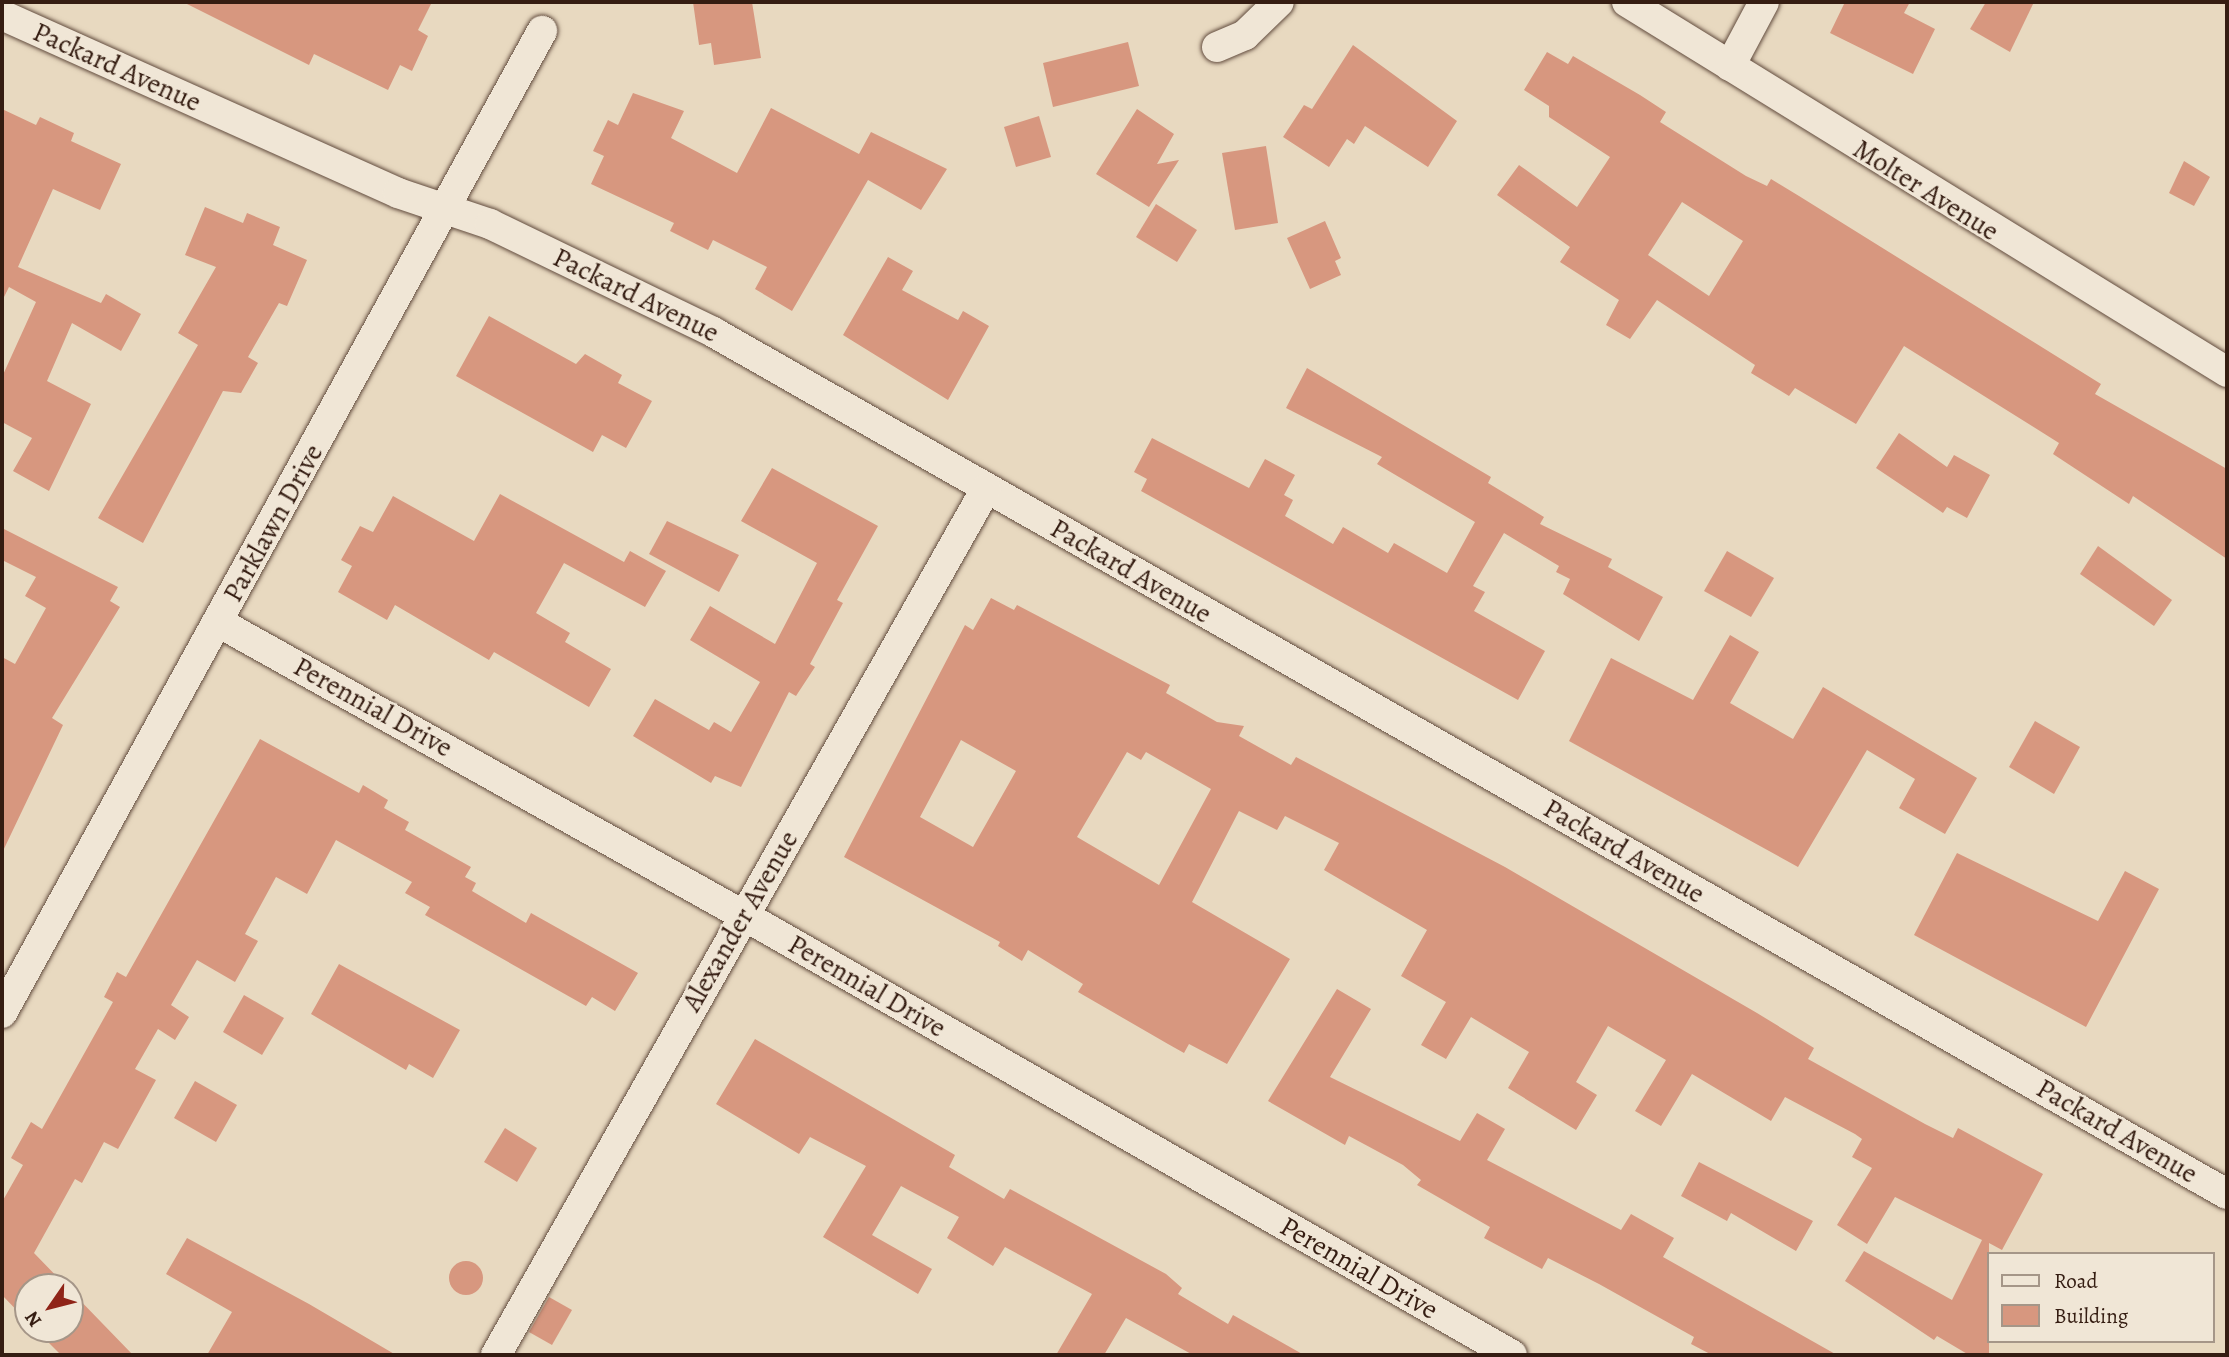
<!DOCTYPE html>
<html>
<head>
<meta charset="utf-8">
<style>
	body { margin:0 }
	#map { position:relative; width:2229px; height:1357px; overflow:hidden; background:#e8d9c0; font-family:Alegreya,serif }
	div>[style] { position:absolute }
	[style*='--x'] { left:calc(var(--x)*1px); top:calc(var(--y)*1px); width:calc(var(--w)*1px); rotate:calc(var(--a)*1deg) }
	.building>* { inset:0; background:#d7977f }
	.round { border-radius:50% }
	.roads { filter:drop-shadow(0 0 2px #624c3e) drop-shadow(0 0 2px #624c3e) }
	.minor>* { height:30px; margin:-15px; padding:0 15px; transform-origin:15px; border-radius:15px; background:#f0e6d6 }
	span { translate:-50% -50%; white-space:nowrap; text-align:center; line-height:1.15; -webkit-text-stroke:5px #f0e6d6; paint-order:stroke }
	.street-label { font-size:28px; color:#351d12 }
	.frame { position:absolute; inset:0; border:4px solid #351d12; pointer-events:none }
	.legend { position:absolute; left:1987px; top:1252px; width:228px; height:91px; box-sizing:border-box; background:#f0e6d6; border:2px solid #a59688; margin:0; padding:9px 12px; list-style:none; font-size:21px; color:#351d12 }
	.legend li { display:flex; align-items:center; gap:14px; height:35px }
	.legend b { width:35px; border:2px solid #a59688 }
	.north { position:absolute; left:14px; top:1273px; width:70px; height:70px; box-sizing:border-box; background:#f0e6d6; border:2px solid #a59688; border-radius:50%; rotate:235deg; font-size:19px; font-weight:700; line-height:28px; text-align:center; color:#351d12 }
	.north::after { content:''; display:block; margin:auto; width:24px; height:32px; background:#8f2418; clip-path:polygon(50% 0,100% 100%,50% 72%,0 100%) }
</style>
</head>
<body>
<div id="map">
	<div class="building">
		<i style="clip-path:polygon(183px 2px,432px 2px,418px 30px,428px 36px,412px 71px,400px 65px,388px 90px,314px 54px,309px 65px)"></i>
		<i style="clip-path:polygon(693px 2px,752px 2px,761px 58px,714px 65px,711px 43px,699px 45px)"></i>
		<i style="clip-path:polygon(1845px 2px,1910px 2px,1904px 13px,1935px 29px,1913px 74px,1830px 33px)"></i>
		<i style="clip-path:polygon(1986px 2px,2034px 2px,2010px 52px,1970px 29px)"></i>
		<i style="clip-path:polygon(1128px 42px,1139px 86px,1053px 107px,1043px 63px)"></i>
		<i style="clip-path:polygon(1353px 45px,1457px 121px,1428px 167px,1365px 126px,1354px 144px,1347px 139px,1329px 167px,1283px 137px,1304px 105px,1312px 109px)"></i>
		<i style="clip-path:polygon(evenodd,1547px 52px,1568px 64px,1573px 56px,1640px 95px,1666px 112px,1660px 122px,1746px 176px,1767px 186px,1771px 179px,1799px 196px,2101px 384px,2095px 394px,2227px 469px,2227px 559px,2133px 496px,2129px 504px,2053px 454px,2059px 443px,1904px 346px,1856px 424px,1795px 388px,1789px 396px,1751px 373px,1755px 365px,1657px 300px,1630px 339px,1606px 325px,1619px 300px,1560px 262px,1570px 247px,1497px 195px,1519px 165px,1577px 207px,1610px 157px,1549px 117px,1549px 106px,1524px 90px,1547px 52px,1682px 202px,1743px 241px,1709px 296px,1648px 255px,1682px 202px)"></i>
		<i style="clip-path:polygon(633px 93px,684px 111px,671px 138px,737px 173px,771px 108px,859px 154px,871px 132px,947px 169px,921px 210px,868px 180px,792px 311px,755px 289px,767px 267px,713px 240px,708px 250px,670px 231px,674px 223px,591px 184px,604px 156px,593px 151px,608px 120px,618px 125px)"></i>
		<i style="clip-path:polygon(2px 109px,36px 125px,40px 117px,74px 133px,71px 141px,121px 164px,100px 210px,53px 189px,18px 267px,101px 303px,106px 294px,141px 314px,121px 351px,72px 323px,47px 381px,91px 404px,49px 491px,13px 471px,32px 438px,2px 422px,2px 377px,36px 302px,9px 287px,2px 301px)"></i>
		<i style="clip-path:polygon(1137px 109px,1174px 134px,1157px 164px,1179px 160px,1149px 207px,1096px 174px)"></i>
		<i style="clip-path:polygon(1039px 116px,1051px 157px,1016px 167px,1004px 127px)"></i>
		<i style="clip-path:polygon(1266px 146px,1278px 223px,1235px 230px,1222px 153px)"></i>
		<i style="clip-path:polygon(2184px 161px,2210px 177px,2194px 206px,2169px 193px)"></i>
		<i style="clip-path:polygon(1156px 204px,1197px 230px,1177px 262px,1136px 237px)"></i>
		<i style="clip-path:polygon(205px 207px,243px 223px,247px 213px,280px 227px,273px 245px,307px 260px,287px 306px,279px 303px,248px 357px,258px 363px,241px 393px,223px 391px,143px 543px,98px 518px,198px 345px,178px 333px,216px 267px,185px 255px)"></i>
		<i style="clip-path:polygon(1325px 221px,1341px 258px,1335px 261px,1341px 275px,1310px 289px,1287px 238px)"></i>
		<i style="clip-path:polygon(888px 257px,913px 271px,902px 290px,958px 320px,963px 311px,989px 326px,948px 400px,843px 335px)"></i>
		<i style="clip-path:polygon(489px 316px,576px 364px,585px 354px,622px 375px,618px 383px,652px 401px,626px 448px,602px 435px,593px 452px,456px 376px)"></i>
		<i style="clip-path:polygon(1307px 368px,1491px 477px,1488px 483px,1544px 517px,1540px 524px,1612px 559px,1608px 567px,1663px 597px,1639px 641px,1563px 594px,1570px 579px,1556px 572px,1559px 566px,1504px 533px,1473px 586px,1485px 592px,1474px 611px,1545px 651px,1518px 700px,1141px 491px,1147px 479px,1134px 472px,1152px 438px,1249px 488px,1265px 459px,1295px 475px,1284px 495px,1293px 500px,1285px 516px,1333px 544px,1343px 527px,1388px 553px,1394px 543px,1447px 573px,1475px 522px,1377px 464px,1382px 457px,1286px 408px)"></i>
		<i style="clip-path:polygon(1899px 433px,1947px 467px,1954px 455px,1990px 475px,1967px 518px,1947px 507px,1943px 513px,1876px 468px)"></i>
		<i style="clip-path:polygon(772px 468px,878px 526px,837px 600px,843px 603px,810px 664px,815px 667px,796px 696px,789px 692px,741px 787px,715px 776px,711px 783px,633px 736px,655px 699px,709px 730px,714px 722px,731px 732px,760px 682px,690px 640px,710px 606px,775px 644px,817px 563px,741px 521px)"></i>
		<i style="clip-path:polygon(500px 494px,624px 562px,630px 551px,666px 571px,645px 607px,564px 563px,536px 613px,570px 633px,565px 642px,611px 669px,589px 707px,494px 652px,489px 660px,395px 605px,387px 620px,338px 592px,352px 566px,341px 560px,360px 526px,373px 532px,393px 496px,474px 541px)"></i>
		<i style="clip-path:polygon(667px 521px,739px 555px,719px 592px,649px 554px)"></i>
		<i style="clip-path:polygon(2px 528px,118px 587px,110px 601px,120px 607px,52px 718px,63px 725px,2px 853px,2px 657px,15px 664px,46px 608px,25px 596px,36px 577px,2px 560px)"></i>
		<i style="clip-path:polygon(2098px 546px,2172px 600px,2154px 626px,2080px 574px)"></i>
		<i style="clip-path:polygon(1727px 551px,1774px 578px,1751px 617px,1704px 591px)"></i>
		<i style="clip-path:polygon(evenodd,991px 598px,1014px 610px,1017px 605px,1170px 685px,1166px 693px,1217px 722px,1244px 726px,1239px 736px,1291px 765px,1296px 757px,1505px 867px,1757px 1013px,1814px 1048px,1808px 1059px,1925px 1124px,1953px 1138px,1958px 1128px,2043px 1174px,2002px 1250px,1989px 1243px,1989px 1355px,1969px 1355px,1937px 1336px,1934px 1340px,1845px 1281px,1864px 1251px,1952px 1300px,1982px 1240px,1895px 1197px,1867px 1244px,1837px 1225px,1872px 1168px,1852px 1157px,1862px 1139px,1855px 1134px,1785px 1097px,1771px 1121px,1692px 1074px,1661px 1126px,1635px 1111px,1666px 1060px,1608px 1026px,1576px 1082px,1597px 1095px,1576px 1130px,1508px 1088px,1529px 1052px,1471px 1017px,1446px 1059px,1421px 1045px,1446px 1002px,1401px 976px,1427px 930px,1324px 870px,1339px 843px,1285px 816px,1277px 830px,1239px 811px,1192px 902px,1290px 959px,1227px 1064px,1189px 1044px,1184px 1053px,1168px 1044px,1078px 992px,1083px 984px,1028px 950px,1022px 961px,998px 946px,1000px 942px,844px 857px,965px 625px,973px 630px,991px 598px,961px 740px,1016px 771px,973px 847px,920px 817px,961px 740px,991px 598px,1127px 752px,1141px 760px,1146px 752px,1211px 789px,1159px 885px,1077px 837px,1127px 752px)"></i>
		<i style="clip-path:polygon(1730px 635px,1759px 652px,1730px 703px,1793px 739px,1823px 687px,1977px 778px,1945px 834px,1899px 808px,1915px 779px,1867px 750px,1798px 867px,1569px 741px,1611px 658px,1693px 700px)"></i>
		<i style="clip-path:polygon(2035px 721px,2080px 747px,2054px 794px,2009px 767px)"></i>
		<i style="clip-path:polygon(260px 739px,359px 793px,363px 785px,388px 800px,384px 808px,409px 822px,405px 830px,471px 867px,465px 877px,476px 883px,472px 891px,526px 923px,531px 913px,638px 973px,615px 1011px,592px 997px,586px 1006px,425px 915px,430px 907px,405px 893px,412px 882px,336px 840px,307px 894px,276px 877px,245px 934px,258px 941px,235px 982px,197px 960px,171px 1005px,189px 1017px,175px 1040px,158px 1029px,135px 1069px,156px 1080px,118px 1149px,104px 1142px,82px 1183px,75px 1179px,34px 1253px,67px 1287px,28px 1287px,28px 1322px,2px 1295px,2px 1202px,23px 1165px,11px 1158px,31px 1122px,42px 1129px,113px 1002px,104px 997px,117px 972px,126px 977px)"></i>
		<i style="clip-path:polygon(1957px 853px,2098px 921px,2125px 871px,2159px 889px,2086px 1027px,1914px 935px)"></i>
		<i style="clip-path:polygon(339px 964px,460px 1030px,433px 1078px,409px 1064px,406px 1070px,311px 1014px)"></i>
		<i style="clip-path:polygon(1337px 989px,1371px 1009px,1330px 1077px,1460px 1141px,1477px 1113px,1505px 1129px,1487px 1160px,1621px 1230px,1631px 1214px,1674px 1238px,1663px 1257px,1837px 1355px,1712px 1355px,1691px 1344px,1694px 1337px,1599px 1284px,1548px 1258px,1542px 1269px,1484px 1238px,1490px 1227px,1417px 1185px,1421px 1180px,1403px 1165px,1349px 1136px,1345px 1145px,1268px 1101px)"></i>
		<i style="clip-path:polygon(244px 995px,284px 1018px,262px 1055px,223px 1032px)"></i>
		<i style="clip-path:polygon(755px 1039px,955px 1155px,949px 1167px,1004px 1199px,1010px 1189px,1166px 1274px,1182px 1288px,1178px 1294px,1228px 1324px,1233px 1315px,1304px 1355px,1193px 1355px,1126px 1318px,1104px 1355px,1056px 1355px,1092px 1294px,1005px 1247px,993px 1266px,947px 1238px,959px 1217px,901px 1186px,872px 1235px,932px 1269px,918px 1294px,823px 1237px,866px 1166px,810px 1137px,799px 1154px,716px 1104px)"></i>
		<i style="clip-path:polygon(195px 1081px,237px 1105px,216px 1142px,174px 1118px)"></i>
		<i style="clip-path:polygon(505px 1128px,537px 1148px,517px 1182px,484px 1162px)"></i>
		<i style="clip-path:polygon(1699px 1162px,1813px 1221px,1796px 1251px,1731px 1213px,1727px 1221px,1681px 1196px)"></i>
		<i style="clip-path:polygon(187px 1238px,309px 1304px,396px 1355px,207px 1355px,232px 1312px,166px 1274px)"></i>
		<i class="round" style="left:449px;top:1261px;width:34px;height:34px"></i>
		<i style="clip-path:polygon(70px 1290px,133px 1355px,61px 1355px,35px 1329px,70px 1329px)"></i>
		<i style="clip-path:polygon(549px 1297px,572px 1310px,552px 1345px,529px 1332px)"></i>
	</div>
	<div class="roads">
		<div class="minor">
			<i style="--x:1627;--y:2;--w:705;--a:31.66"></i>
			<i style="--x:2;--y:15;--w:434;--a:24.2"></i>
			<i style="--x:398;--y:193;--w:97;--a:18.6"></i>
			<i style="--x:490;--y:224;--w:248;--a:25.8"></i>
			<i style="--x:713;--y:332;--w:1742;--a:29.66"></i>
			<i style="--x:1217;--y:47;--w:30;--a:-23"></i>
			<i style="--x:1245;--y:35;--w:47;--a:-44.1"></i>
			<i style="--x:1730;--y:66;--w:72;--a:-62"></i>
			<i style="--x:218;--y:622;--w:601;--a:29.17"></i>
			<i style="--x:743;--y:915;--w:886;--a:29.78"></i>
			<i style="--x:2;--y:1013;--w:1121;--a:-61.19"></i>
			<i style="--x:496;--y:1355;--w:995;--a:-60.5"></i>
		</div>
	</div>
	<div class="street-label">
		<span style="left:117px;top:67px;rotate:24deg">Packard Avenue</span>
		<span style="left:1926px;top:190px;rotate:32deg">Molter Avenue</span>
		<span style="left:636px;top:295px;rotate:26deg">Packard Avenue</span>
		<span style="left:273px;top:523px;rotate:-61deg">Parklawn Drive</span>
		<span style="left:1131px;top:571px;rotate:30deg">Packard Avenue</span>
		<span style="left:373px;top:707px;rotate:29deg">Perennial Drive</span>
		<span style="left:1624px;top:851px;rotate:30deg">Packard Avenue</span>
		<span style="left:740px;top:921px;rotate:-60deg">Alexander Avenue</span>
		<span style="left:867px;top:986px;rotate:30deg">Perennial Drive</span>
		<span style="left:2117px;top:1131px;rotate:30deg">Packard Avenue</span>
		<span style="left:1359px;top:1268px;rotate:30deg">Perennial Drive</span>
	</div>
	<div class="frame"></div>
	<ul class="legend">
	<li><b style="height:9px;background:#f0e6d6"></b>Road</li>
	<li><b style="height:19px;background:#d7977f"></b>Building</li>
	</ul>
	<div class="north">N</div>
</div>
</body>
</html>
